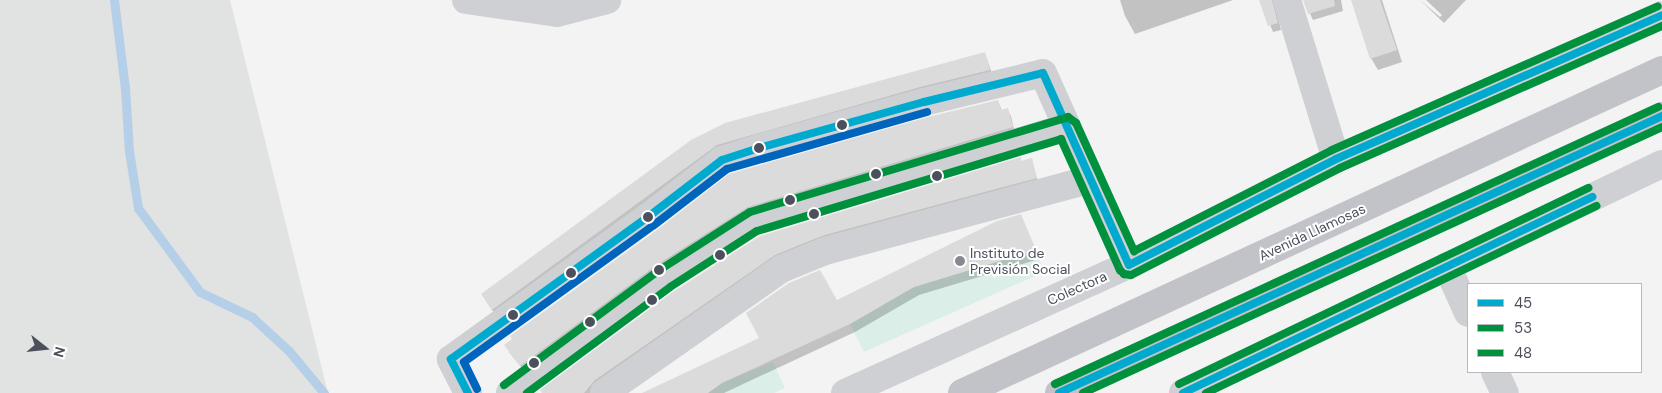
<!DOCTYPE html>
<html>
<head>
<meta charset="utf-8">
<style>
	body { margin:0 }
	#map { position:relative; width:1662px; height:393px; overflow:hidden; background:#f3f3f3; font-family:"DM Sans",sans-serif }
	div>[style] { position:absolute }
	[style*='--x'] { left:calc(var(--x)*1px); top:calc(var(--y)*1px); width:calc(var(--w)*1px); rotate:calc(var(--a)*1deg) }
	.education>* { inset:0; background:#e1e2e2 }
	.green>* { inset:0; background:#dbefe8 }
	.shadow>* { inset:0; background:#0003 }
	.stream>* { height:9px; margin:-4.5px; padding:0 4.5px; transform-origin:4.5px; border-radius:4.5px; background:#b4cfe7 }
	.building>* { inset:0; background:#dbdbdc }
	.minor>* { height:28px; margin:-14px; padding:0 14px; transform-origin:14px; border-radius:14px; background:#cfd0d3 }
	.highway>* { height:28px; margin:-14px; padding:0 14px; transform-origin:14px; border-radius:14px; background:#c1c3c8 }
	.bus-1>* { height:8px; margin:-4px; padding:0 4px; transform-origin:4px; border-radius:4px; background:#00a9ce }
	.bus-2>* { height:8px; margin:-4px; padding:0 4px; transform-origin:4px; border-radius:4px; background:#00913f }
	.bus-3>* { height:8px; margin:-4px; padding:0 4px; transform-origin:4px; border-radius:4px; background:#00913f }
	.bus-4>* { height:8px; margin:-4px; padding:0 4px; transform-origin:4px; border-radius:4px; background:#0065bd }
	.dots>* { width:14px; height:14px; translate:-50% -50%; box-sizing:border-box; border:2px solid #fff; border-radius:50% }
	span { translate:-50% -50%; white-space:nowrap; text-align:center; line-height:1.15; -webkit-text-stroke:4px #fff; paint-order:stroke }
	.street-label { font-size:14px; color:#4c505d }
	.poi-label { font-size:14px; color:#4c505d }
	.left { translate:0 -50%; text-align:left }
	.legend { position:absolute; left:1467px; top:283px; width:175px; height:90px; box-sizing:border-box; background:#fff; border:1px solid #b7b9be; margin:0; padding:6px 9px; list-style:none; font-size:15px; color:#4c505d }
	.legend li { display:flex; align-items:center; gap:10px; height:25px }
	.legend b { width:25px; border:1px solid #b7b9be }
	.north { position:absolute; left:20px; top:323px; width:50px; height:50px; -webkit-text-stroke:4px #fff; paint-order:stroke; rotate:106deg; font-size:14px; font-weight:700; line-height:20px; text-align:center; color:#4c505d }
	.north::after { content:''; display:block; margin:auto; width:18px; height:22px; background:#4c505d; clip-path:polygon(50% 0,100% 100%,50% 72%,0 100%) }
</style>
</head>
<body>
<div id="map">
	<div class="education">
		<i style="clip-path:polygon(0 0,230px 0,328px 393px,0 393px)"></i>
	</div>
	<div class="green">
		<i style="clip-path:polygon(1036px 250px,1044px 272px,864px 352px,850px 324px,914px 287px)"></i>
		<i style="clip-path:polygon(773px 362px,785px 388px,774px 393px,708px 393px,722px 383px)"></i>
	</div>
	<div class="shadow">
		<i style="clip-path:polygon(1120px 0,1233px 0,1135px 34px,1125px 16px)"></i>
		<i style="clip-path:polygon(1260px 0,1277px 0,1275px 4px,1281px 30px,1273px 32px)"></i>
		<i style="clip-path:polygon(1304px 0,1341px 0,1343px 11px,1313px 20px)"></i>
		<i style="clip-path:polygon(1352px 0,1382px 0,1402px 62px,1378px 70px,1371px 58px)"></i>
		<i style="clip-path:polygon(1420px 0,1440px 17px,1442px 15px,1426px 0,1466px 0,1444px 23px)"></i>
		<i style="clip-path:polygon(985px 54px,993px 76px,721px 151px,496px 316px,486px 301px,692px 141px)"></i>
		<i style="clip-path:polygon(998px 101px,1002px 111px,1007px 110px,1011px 116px,1015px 134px,748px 215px,525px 372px,509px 352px,658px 231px)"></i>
		<i style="clip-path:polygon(1020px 159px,1022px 162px,1031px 160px,1039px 184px,825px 242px,594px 393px,543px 393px,674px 293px)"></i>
		<i style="clip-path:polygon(1021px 216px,1039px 259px,919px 295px,855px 332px,724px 393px,645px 393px)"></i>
	</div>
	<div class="stream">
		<i style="--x:114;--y:0;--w:89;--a:82.9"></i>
		<i style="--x:125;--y:88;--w:63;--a:86.4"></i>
		<i style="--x:129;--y:151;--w:58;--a:81"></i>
		<i style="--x:138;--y:208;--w:104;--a:53.6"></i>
		<i style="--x:200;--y:292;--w:58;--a:25.7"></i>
		<i style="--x:252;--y:317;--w:50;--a:42.6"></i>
		<i style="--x:289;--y:351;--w:55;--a:50.2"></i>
	</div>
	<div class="building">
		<i style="clip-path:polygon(1259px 0,1272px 0,1278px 23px,1268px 26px)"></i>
		<i style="clip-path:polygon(1303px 0,1334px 0,1335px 6px,1308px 14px)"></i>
		<i style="clip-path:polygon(1351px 0,1380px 0,1397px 50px,1370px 59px)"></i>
		<i style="clip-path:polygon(985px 52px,990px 70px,920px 87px,717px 145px,492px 310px,481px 294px,691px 140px,725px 123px)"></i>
		<i style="clip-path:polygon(998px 100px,1001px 110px,1008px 108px,1013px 127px,748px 207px,655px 266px,520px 366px,504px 345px,512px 339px,510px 336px,657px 230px,729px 174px,928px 117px)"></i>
		<i style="clip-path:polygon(1021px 157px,1021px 161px,1032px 158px,1037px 178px,821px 236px,775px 255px,595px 380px,584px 393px,542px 393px,540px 390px,673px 292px,760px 236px)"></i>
		<i style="clip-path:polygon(1021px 214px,1036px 250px,914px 287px,850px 324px,722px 383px,708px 393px,642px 393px,759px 338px,746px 313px,789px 283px,820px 270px,837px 300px,997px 221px)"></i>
	</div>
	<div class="minor">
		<i style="--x:466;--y:0;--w:92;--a:8.1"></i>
		<i style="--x:557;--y:13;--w:52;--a:-14.6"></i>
		<i style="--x:1287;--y:0;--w:166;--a:72.9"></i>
		<i style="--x:1447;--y:266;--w:51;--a:65.9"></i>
		<i style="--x:1495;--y:372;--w:23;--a:65"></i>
		<i style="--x:468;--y:393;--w:38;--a:-117"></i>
		<i style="--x:451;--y:359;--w:243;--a:-35.8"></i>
		<i style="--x:648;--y:217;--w:93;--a:-37.6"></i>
		<i style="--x:722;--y:160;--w:39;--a:-18"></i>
		<i style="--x:759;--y:148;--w:171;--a:-15.6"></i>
		<i style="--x:924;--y:102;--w:122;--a:-13.7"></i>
		<i style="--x:1043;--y:73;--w:210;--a:65.9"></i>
		<i style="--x:510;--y:393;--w:192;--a:-36.5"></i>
		<i style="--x:664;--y:279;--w:106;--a:-32.6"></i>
		<i style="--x:753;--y:222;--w:328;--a:-16.8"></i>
		<i style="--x:604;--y:393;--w:216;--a:-35"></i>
		<i style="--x:781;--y:269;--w:48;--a:-22.2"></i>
		<i style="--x:825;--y:251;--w:273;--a:-15.1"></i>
		<i style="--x:845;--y:393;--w:312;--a:-24.3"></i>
		<i style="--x:1129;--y:265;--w:233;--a:-27.1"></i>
		<i style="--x:1336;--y:159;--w:356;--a:-23.8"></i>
		<i style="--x:1183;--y:393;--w:531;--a:-25.55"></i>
	</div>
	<div class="highway">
		<i style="--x:962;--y:393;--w:771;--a:-24.77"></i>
		<i style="--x:1059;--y:393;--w:664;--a:-24.67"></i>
	</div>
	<div class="bus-1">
		<i style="--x:468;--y:393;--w:38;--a:-117"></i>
		<i style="--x:451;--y:359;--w:243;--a:-35.8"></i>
		<i style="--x:648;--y:217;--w:93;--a:-37.6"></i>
		<i style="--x:722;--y:160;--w:39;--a:-18"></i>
		<i style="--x:759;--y:148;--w:171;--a:-15.6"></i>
		<i style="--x:924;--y:102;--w:122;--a:-13.7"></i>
		<i style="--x:1043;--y:73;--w:210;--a:65.9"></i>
		<i style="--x:1129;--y:265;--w:233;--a:-27.1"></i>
		<i style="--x:1336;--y:159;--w:356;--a:-23.8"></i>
		<i style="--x:1059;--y:393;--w:664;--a:-24.67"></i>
		<i style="--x:1183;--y:393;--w:454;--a:-25.6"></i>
	</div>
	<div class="bus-2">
		<i style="--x:527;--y:393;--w:178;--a:-36.5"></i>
		<i style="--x:670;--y:287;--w:103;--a:-32.8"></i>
		<i style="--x:757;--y:231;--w:318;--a:-16.8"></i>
		<i style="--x:1061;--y:139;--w:144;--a:65.8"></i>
		<i style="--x:1120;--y:270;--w:6;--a:45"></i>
		<i style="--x:1124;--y:274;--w:7;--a:8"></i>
		<i style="--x:1131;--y:275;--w:235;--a:-27.1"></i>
		<i style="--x:1340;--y:168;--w:352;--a:-23.8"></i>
		<i style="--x:1083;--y:393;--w:637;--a:-24.67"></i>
		<i style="--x:1206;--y:393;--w:433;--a:-25.6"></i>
	</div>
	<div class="bus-3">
		<i style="--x:1055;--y:384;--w:664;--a:-24.67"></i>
		<i style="--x:1179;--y:384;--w:454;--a:-25.6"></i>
		<i style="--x:504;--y:385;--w:192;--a:-36.5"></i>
		<i style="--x:658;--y:271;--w:109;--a:-32.7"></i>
		<i style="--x:750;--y:212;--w:332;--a:-16.6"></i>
		<i style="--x:1068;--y:117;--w:10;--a:37"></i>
		<i style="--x:1076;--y:123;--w:141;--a:65.6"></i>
		<i style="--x:1134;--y:251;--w:222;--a:-27"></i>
		<i style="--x:1332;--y:150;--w:356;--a:-23.8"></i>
	</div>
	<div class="bus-4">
		<i style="--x:477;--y:389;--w:30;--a:-116"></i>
		<i style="--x:464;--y:362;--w:234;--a:-35.8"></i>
		<i style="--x:654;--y:225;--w:92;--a:-37.5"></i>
		<i style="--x:727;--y:169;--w:208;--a:-15.9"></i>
	</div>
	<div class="dots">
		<i style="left:842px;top:125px;background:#4c505d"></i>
		<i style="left:759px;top:148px;background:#4c505d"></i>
		<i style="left:876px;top:174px;background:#4c505d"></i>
		<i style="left:937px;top:176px;background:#4c505d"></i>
		<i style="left:790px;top:200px;background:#4c505d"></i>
		<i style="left:814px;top:214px;background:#4c505d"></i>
		<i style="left:648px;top:217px;background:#4c505d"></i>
		<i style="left:720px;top:255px;background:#4c505d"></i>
		<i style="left:960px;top:261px;background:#868992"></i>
		<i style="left:659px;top:270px;background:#4c505d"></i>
		<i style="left:571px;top:273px;background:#4c505d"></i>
		<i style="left:652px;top:300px;background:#4c505d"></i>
		<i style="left:513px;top:315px;background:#4c505d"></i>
		<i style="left:590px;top:322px;background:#4c505d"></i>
		<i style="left:534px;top:363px;background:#4c505d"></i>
	</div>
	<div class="street-label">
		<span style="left:1312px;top:232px;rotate:-25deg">Avenida Llamosas</span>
		<span style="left:1077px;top:288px;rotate:-24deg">Colectora</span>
	</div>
	<div class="poi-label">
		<span class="left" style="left:970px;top:261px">Instituto de<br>Previsión Social</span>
	</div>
	<ul class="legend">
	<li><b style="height:6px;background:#00a9ce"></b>45</li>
	<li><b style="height:6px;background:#00913f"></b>53</li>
	<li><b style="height:6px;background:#00913f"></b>48</li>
	</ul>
	<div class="north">N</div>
</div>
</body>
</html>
